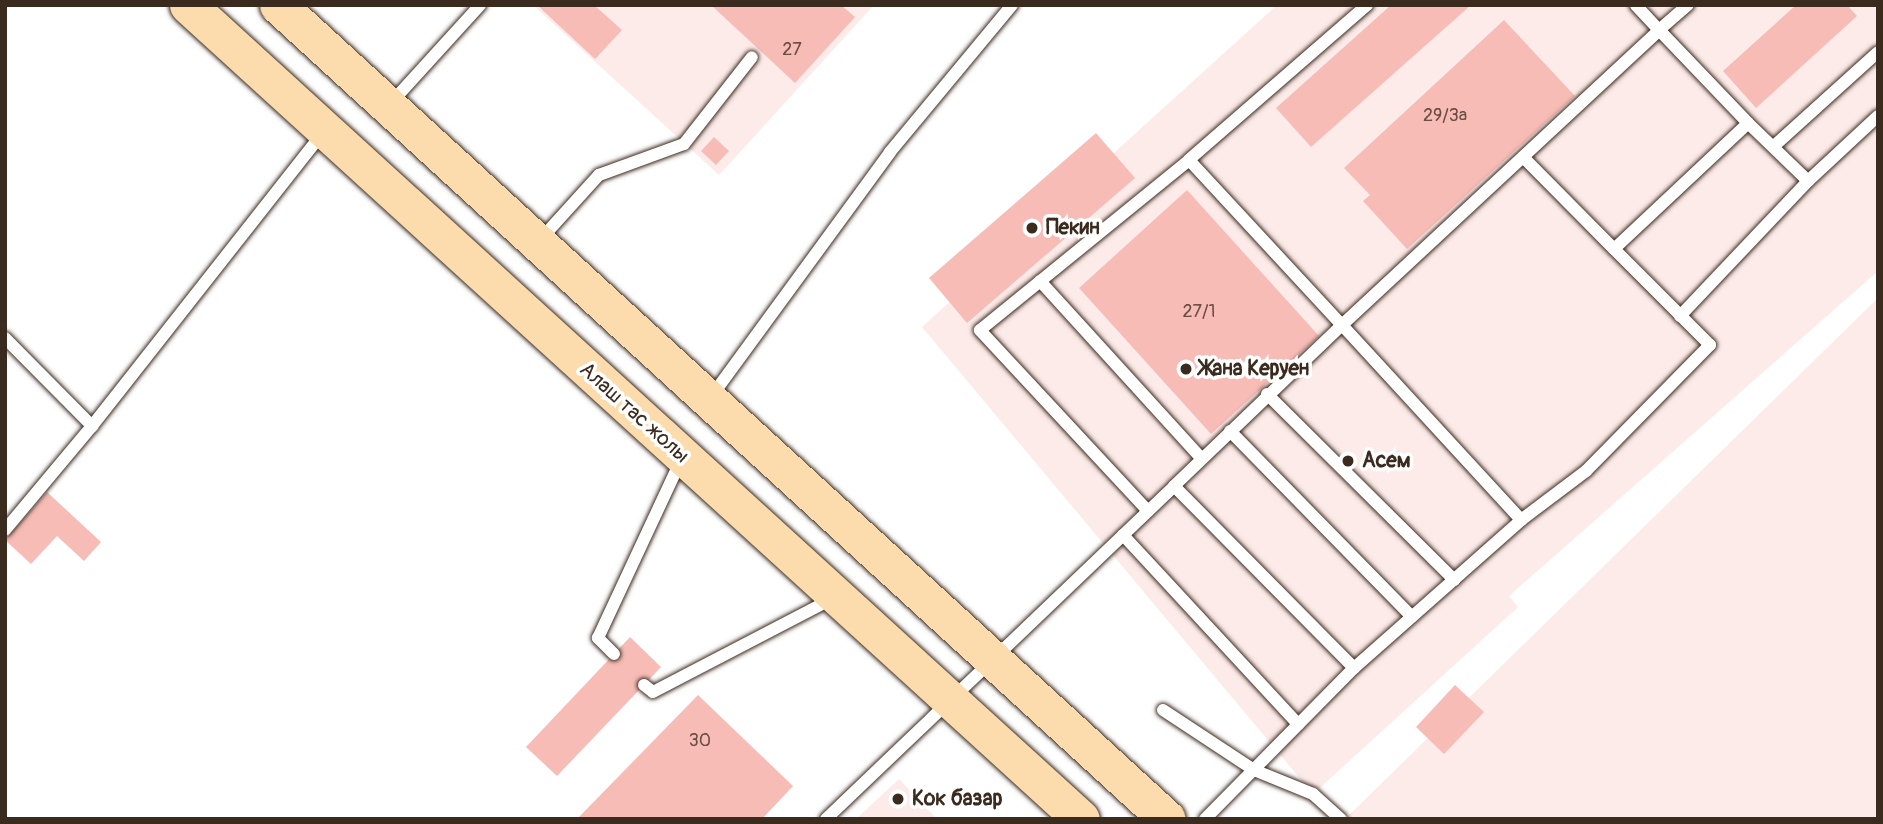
<!DOCTYPE html>
<html>
<head>
<meta charset="utf-8">
<style>
	body { margin:0 }
	#map { position:relative; width:1883px; height:824px; overflow:hidden; background:#fff; font-family:Pangolin,sans-serif }
	div>[style] { position:absolute }
	[style*='--x'] { left:calc(var(--x)*1px); top:calc(var(--y)*1px); width:calc(var(--w)*1px); rotate:calc(var(--a)*1deg) }
	.built>* { inset:0; background:#fdebe9 }
	.building>* { inset:0; background:#f8bcb7 }
	.roads { filter:drop-shadow(0 0 2px #3b2a1e) drop-shadow(0 0 2px #3b2a1e) }
	.service>* { height:12px; margin:-6px; padding:0 6px; transform-origin:6px; border-radius:6px; background:#fff }
	.primary>* { height:37px; margin:-18.5px; padding:0 18.5px; transform-origin:18.5px; border-radius:18.5px; background:#fcdcac }
	.dots>* { width:19px; height:19px; translate:-50% -50%; box-sizing:border-box; border:4px solid #fff; border-radius:50% }
	span { translate:-50% -50%; white-space:nowrap; text-align:center; line-height:1.15; -webkit-text-stroke:7px #fff; paint-order:stroke }
	.number-label { font-size:18px; color:#6a4e44 }
	.number-label span { -webkit-text-stroke-width:0 }
	.poi-label { font-size:21px; color:#3b2a1e; font-weight:700 }
	.left { translate:0 -50%; text-align:left }
	.street-label { font-size:21px; color:#3b2a1e }
	.frame { position:absolute; inset:0; border:7px solid #3b2a1e; pointer-events:none }
</style>
</head>
<body>
<div id="map">
	<div class="built">
		<i style="clip-path:polygon(533px 5px,874px 5px,719px 175px)"></i>
		<i style="clip-path:polygon(1277px 5px,1878px 5px,1878px 271px,1509px 596px,1518px 607px,1313px 794px,922px 327px)"></i>
		<i style="clip-path:polygon(1878px 298px,1878px 819px,1345px 819px)"></i>
		<i style="clip-path:polygon(899px 779px,937px 819px,856px 819px)"></i>
	</div>
	<div class="building">
		<i style="clip-path:polygon(537px 5px,594px 5px,622px 30px,595px 59px)"></i>
		<i style="clip-path:polygon(711px 5px,841px 5px,855px 17px,795px 83px)"></i>
		<i style="clip-path:polygon(1391px 5px,1471px 5px,1311px 147px,1276px 108px)"></i>
		<i style="clip-path:polygon(1796px 5px,1847px 5px,1857px 16px,1756px 108px,1723px 71px)"></i>
		<i style="clip-path:polygon(1504px 20px,1575px 96px,1407px 249px,1363px 201px,1370px 195px,1344px 168px)"></i>
		<i style="clip-path:polygon(1096px 133px,1135px 178px,967px 323px,929px 278px)"></i>
		<i style="clip-path:polygon(714px 137px,729px 151px,716px 165px,701px 151px)"></i>
		<i style="clip-path:polygon(1187px 190px,1319px 336px,1211px 434px,1079px 288px)"></i>
		<i style="clip-path:polygon(47px 492px,101px 542px,84px 561px,57px 536px,31px 564px,5px 540px)"></i>
		<i style="clip-path:polygon(630px 637px,661px 667px,557px 776px,526px 747px)"></i>
		<i style="clip-path:polygon(1455px 685px,1484px 712px,1444px 754px,1416px 727px)"></i>
		<i style="clip-path:polygon(698px 695px,793px 786px,762px 819px,577px 819px)"></i>
	</div>
	<div class="roads">
		<div class="service">
			<i style="--x:1367;--y:5;--w:236;--a:139"></i>
			<i style="--x:1189;--y:160;--w:225;--a:47.2"></i>
			<i style="--x:1342;--y:325;--w:433;--a:-42.9"></i>
			<i style="--x:1659;--y:30;--w:34;--a:-133"></i>
			<i style="--x:390;--y:104;--w:134;--a:-47.7"></i>
			<i style="--x:1748;--y:123;--w:83;--a:44"></i>
			<i style="--x:1808;--y:181;--w:96;--a:-42.9"></i>
			<i style="--x:1774;--y:146;--w:140;--a:-42.1"></i>
			<i style="--x:1523;--y:157;--w:129;--a:45.3"></i>
			<i style="--x:540;--y:240;--w:88;--a:-47.8"></i>
			<i style="--x:599;--y:175;--w:90;--a:-20"></i>
			<i style="--x:684;--y:144;--w:110;--a:-52"></i>
			<i style="--x:1040;--y:281;--w:239;--a:47.7"></i>
			<i style="--x:1680;--y:316;--w:186;--a:-46.5"></i>
			<i style="--x:5;--y:338;--w:124;--a:45.3"></i>
			<i style="--x:92;--y:426;--w:375;--a:-51.8"></i>
			<i style="--x:1267;--y:394;--w:264;--a:44.8"></i>
			<i style="--x:711;--y:397;--w:303;--a:-53.8"></i>
			<i style="--x:890;--y:152;--w:191;--a:-50.3"></i>
			<i style="--x:1230;--y:431;--w:260;--a:45.6"></i>
			<i style="--x:1174;--y:486;--w:233;--a:-43.8"></i>
			<i style="--x:1342;--y:325;--w:265;--a:47.4"></i>
			<i style="--x:1148;--y:511;--w:247;--a:-132.9"></i>
			<i style="--x:980;--y:330;--w:269;--a:-39.1"></i>
			<i style="--x:5;--y:530;--w:136;--a:-50.1"></i>
			<i style="--x:1123;--y:535;--w:258;--a:47.2"></i>
			<i style="--x:614;--y:654;--w:23;--a:-135"></i>
			<i style="--x:598;--y:638;--w:196;--a:-65"></i>
			<i style="--x:644;--y:685;--w:11;--a:38"></i>
			<i style="--x:653;--y:692;--w:202;--a:-27.5"></i>
			<i style="--x:1163;--y:710;--w:109;--a:33.4"></i>
			<i style="--x:1254;--y:770;--w:64;--a:22.1"></i>
			<i style="--x:1313;--y:794;--w:38;--a:42"></i>
			<i style="--x:826;--y:819;--w:482;--a:-43.7"></i>
			<i style="--x:1174;--y:486;--w:256;--a:45.3"></i>
			<i style="--x:1354;--y:668;--w:223;--a:-41.5"></i>
			<i style="--x:1521;--y:520;--w:81;--a:-37"></i>
			<i style="--x:1586;--y:471;--w:177;--a:-45.5"></i>
			<i style="--x:1710;--y:345;--w:136;--a:-135"></i>
			<i style="--x:1614;--y:249;--w:184;--a:-43.2"></i>
			<i style="--x:1748;--y:123;--w:129;--a:-133.7"></i>
			<i style="--x:1659;--y:30;--w:38;--a:-41"></i>
			<i style="--x:1205;--y:819;--w:212;--a:-45.4"></i>
		</div>
		<div class="primary">
			<i style="--x:188;--y:5;--w:1208;--a:42.35"></i>
			<i style="--x:278;--y:5;--w:1205;--a:42.48"></i>
		</div>
	</div>
	<div class="dots">
		<i style="left:1032px;top:228px;background:#3b2a1e"></i>
		<i style="left:1186px;top:369px;background:#3b2a1e"></i>
		<i style="left:1348px;top:461px;background:#3b2a1e"></i>
		<i style="left:898px;top:799px;background:#3b2a1e"></i>
	</div>
	<div class="number-label">
		<span style="left:792px;top:50px">27</span>
		<span style="left:1445px;top:116px">29/3а</span>
		<span style="left:1199px;top:312px">27/1</span>
		<span style="left:700px;top:741px">30</span>
	</div>
	<div class="poi-label">
		<span class="left" style="left:1046px;top:228px">Пекин</span>
		<span class="left" style="left:1200px;top:369px">Жана Керуен</span>
		<span class="left" style="left:1362px;top:461px">Асем</span>
		<span class="left" style="left:912px;top:799px">Кок базар</span>
	</div>
	<div class="street-label">
		<span style="left:634px;top:413px;rotate:42deg">Алаш тас жолы</span>
	</div>
	<div class="frame"></div>
</div>
</body>
</html>
